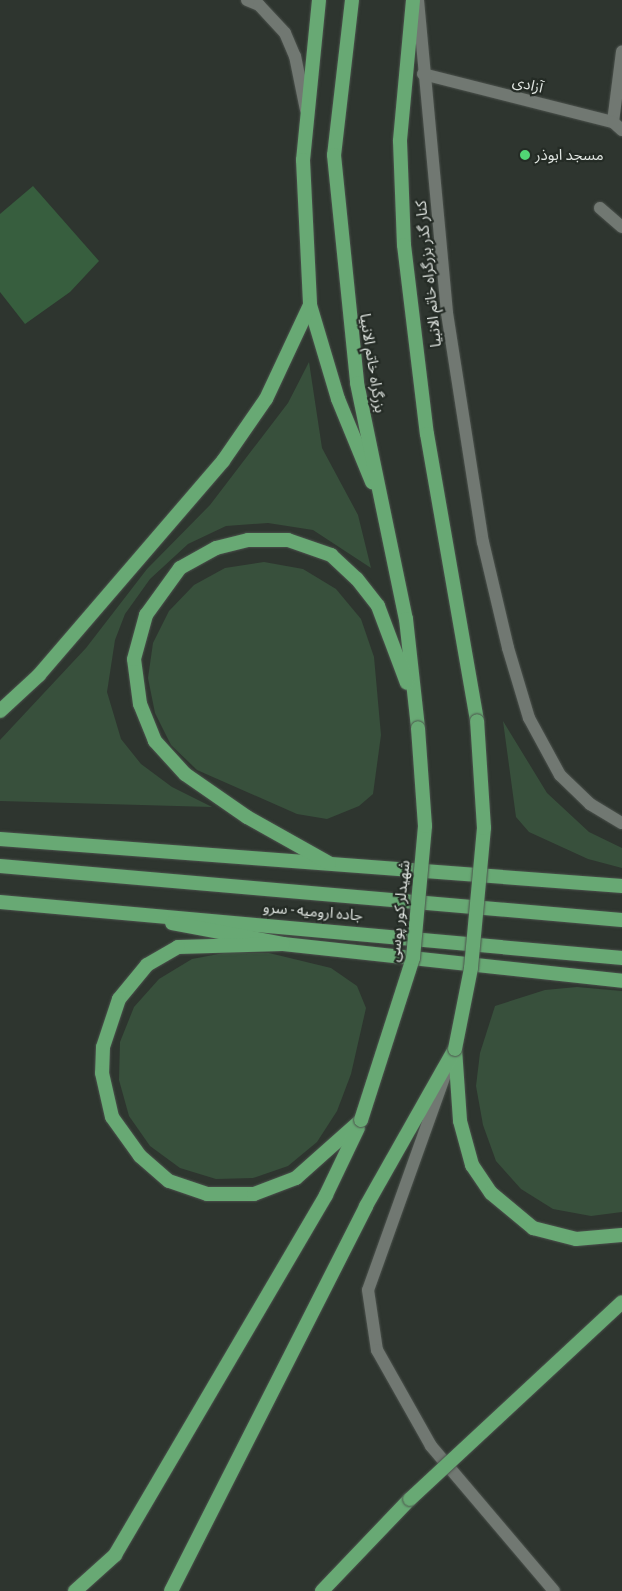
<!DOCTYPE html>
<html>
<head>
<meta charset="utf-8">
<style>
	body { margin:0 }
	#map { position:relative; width:622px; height:1591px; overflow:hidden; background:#2e352f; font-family:"PT Sans Narrow","Noto Sans Arabic",sans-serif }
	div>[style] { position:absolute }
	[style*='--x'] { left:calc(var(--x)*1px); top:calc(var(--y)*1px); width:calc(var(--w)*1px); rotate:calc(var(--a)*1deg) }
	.green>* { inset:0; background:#38503c }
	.building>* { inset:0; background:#375e3e }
	.roads { filter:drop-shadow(0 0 1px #4b514c) drop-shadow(0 0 1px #4b514c) }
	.minor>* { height:12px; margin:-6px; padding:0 6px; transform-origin:6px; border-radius:6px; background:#717872 }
	.tertiary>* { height:12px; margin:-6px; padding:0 6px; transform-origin:6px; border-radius:6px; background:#717872 }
	.secondary>* { height:12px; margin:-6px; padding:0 6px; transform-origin:6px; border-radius:6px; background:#717872 }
	.trunk>* { height:14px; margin:-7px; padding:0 7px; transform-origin:7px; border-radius:7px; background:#68a974 }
	.bridges { filter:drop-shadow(0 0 1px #4b514c) drop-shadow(0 0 1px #4b514c) }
	.trunk-bridge>* { height:14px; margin:-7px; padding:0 7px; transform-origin:7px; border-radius:7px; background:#68a974 }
	.dots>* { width:14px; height:14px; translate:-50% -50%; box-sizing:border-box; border:2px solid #242b25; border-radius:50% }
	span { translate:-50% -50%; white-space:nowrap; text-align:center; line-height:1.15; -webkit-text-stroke:4.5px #242b25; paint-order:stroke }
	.street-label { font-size:15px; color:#e1e6e2 }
	.poi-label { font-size:15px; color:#e1e6e2 }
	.left { translate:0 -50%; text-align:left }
</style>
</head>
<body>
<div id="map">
	<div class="green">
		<i style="clip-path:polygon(309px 362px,322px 448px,358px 515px,371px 568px,313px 530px,268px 523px,226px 526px,188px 544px,150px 579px,125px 614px,115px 640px,107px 692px,121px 739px,141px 764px,172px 787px,212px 807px,0 801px,0 740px,86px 648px,147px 569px,210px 505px,288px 403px)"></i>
		<i style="clip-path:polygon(264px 562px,303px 569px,336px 589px,361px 619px,374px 657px,381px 735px,373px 794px,359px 806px,327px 819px,297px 814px,197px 770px,171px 745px,155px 713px,148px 678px,153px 643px,169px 611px,194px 585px,225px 568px)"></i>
		<i style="clip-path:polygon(503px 721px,547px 793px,589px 832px,622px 848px,622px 868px,588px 859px,529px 832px,516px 817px)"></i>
		<i style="clip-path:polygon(229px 952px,269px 953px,331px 968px,357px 986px,366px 1008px,351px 1074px,337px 1111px,317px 1142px,288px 1166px,253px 1178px,216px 1179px,180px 1168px,150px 1146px,129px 1116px,119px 1080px,120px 1042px,134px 1007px,159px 979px,192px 959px)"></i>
		<i style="clip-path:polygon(577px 987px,622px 991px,622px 1212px,591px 1216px,553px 1209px,521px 1189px,496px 1161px,483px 1125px,476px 1086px,480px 1053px,495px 1006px,545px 990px)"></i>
	</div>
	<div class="building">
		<i style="clip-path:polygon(33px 186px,99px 261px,70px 292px,25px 324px,0 292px,0 214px)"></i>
	</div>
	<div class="roads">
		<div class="minor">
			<i style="--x:613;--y:122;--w:71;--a:-82.7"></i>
			<i style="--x:600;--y:208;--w:29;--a:41"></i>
		</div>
		<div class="tertiary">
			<i style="--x:247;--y:0;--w:13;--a:23"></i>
			<i style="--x:259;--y:5;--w:38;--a:47"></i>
			<i style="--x:285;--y:33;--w:25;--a:67"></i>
			<i style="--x:295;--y:56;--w:55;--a:78.5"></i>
			<i style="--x:423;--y:74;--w:196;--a:14.2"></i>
			<i style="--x:613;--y:122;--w:12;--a:42"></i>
		</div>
		<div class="secondary">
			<i style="--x:418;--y:0;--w:314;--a:84.7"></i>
			<i style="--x:447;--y:313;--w:232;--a:81.1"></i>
			<i style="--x:483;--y:542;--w:109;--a:76.7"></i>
			<i style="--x:508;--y:648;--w:73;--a:73.3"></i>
			<i style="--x:529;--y:718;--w:65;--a:61.5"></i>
			<i style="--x:560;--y:775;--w:42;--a:44"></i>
			<i style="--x:590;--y:804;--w:37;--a:31"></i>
			<i style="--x:445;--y:1075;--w:228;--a:109.7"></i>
			<i style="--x:368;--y:1290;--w:61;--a:81.5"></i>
			<i style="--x:377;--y:1350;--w:110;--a:60.6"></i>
			<i style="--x:431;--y:1446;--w:190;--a:49.7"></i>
		</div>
		<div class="trunk">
			<i style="--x:319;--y:0;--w:161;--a:95.7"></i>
			<i style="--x:303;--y:160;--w:145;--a:87.2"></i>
			<i style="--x:310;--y:305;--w:98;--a:73.4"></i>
			<i style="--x:338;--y:399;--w:90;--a:67.7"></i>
			<i style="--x:352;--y:0;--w:156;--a:96.6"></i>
			<i style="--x:334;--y:155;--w:229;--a:84.2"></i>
			<i style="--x:357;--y:383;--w:241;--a:78.3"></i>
			<i style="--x:406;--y:619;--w:110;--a:83.7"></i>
			<i style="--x:413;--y:0;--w:142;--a:95.3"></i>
			<i style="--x:400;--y:141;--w:104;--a:87.8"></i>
			<i style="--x:404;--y:245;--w:190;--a:83.1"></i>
			<i style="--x:427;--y:434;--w:291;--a:80.1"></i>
			<i style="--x:0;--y:711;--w:53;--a:-42.7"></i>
			<i style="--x:39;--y:675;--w:282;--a:-49.3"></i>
			<i style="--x:223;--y:461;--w:75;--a:-55.3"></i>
			<i style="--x:266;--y:399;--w:104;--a:-64.9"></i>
			<i style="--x:0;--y:839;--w:624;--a:4.32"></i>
			<i style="--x:329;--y:863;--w:94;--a:-150.7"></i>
			<i style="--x:247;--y:817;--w:75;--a:-145.3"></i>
			<i style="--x:185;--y:774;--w:45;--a:-132.3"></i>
			<i style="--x:155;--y:741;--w:40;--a:-112"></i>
			<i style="--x:140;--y:704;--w:45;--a:-97.6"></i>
			<i style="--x:134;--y:659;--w:46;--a:-74.7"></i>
			<i style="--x:146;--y:615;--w:58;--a:-54.1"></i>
			<i style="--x:180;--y:568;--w:41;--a:-29.1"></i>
			<i style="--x:216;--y:548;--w:33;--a:-14"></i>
			<i style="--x:248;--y:540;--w:40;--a:0"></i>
			<i style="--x:288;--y:540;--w:46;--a:19.2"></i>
			<i style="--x:331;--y:555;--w:35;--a:43"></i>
			<i style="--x:357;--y:579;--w:34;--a:52"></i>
			<i style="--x:378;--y:606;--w:82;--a:69.4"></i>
			<i style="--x:0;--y:866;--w:624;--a:4.96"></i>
			<i style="--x:0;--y:902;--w:625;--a:5.14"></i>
			<i style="--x:172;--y:923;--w:113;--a:10.7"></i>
			<i style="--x:283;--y:944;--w:341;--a:6.2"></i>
			<i style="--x:283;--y:944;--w:105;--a:178.4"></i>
			<i style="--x:178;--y:947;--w:36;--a:150"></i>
			<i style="--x:147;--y:965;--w:44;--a:129.5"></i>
			<i style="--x:119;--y:999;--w:51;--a:108.4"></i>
			<i style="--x:103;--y:1047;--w:26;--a:92"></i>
			<i style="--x:102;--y:1073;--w:45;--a:77.2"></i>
			<i style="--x:112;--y:1117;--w:48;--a:54.3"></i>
			<i style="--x:140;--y:1156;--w:38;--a:41"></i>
			<i style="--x:169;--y:1181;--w:40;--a:18.9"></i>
			<i style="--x:207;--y:1194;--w:47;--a:0"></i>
			<i style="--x:254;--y:1194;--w:45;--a:-20.9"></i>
			<i style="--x:296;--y:1178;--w:87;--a:-41.7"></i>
			<i style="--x:455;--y:1049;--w:72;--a:86"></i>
			<i style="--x:460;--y:1121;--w:46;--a:74.7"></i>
			<i style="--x:472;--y:1165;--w:34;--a:56"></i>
			<i style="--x:491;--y:1193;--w:55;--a:39.8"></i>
			<i style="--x:533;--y:1228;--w:44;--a:14.3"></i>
			<i style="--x:576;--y:1239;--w:46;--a:-5"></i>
			<i style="--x:75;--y:1591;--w:54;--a:-42"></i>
			<i style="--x:115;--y:1555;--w:417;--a:-59.6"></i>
			<i style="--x:326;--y:1195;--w:74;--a:-64.5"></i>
			<i style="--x:171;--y:1591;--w:432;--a:-63.1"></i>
			<i style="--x:366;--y:1206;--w:180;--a:-60.5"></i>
			<i style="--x:322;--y:1591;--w:127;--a:-46.3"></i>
		</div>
	</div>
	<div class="bridges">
		<div class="trunk-bridge">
			<i style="--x:455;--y:1049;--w:83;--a:-78.8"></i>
			<i style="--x:471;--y:968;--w:141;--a:-84.7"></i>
			<i style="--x:484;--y:828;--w:107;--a:-93.7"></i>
			<i style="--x:361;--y:1120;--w:170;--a:-72.2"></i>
			<i style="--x:413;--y:958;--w:133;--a:-84.8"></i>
			<i style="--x:425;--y:826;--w:98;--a:-94.1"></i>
			<i style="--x:410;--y:1499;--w:289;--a:-42.9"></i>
		</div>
	</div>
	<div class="dots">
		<i style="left:525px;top:155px;background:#51d674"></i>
	</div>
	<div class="street-label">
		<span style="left:528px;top:84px;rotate:14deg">آزادی</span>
		<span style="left:428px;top:274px;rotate:-96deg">کنار گذر بزرگراه خاتم الانبیا</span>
		<span style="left:373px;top:363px;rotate:81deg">بزرگراه خاتم الانبیا</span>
		<span style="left:313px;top:911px;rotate:5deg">جاده ارومیه - سرو</span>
		<span style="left:399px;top:911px;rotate:-84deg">شهیدلر کور پوسی</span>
	</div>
	<div class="poi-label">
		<span class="left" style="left:535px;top:155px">مسجد ابوذر</span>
	</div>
</div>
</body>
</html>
